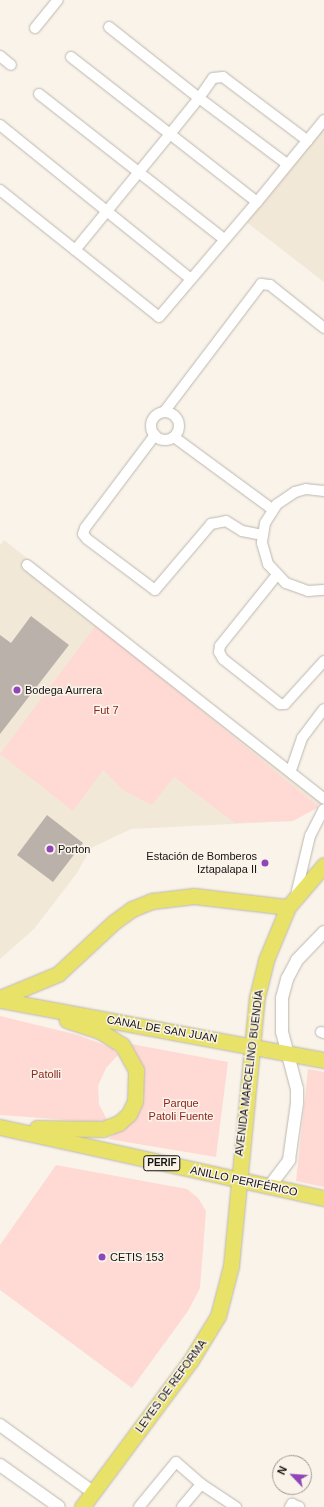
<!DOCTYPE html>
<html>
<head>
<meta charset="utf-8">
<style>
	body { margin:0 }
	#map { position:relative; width:324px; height:1507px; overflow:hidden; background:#f9f3ea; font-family:Helvetica,sans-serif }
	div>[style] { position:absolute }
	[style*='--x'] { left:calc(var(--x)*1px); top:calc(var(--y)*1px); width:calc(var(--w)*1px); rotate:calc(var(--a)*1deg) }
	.built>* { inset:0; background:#f2e8d8 }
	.green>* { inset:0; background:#ffdad4 }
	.building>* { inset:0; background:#bab1ab }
	.roads { filter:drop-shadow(0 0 1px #bcb7ae) drop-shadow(0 0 1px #bcb7ae) }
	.minor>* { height:10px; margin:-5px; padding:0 5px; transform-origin:5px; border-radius:5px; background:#fff }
	.minor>.ring { margin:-5px; padding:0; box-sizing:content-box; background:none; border:10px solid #fff; border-radius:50% }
	.tertiary>* { height:12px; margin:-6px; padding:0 6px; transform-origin:6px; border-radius:6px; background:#fff }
	.primary>* { height:15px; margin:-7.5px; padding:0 7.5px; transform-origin:7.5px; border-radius:7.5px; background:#e9e269 }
	.dots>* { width:11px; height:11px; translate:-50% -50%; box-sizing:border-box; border:2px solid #f9f3ea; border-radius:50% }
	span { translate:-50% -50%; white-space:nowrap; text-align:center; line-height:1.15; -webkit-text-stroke:3px #f9f3ea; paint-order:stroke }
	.shield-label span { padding:1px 3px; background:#f9f3ea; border:1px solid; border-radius:3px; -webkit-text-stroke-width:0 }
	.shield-label { font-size:10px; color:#151310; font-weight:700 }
	.poi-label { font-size:11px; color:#151310 }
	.left { translate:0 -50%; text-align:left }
	.right { translate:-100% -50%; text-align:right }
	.park-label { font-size:11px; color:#8e251d }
	.street-label { font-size:11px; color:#151310 }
	.north { position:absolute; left:272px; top:1455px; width:40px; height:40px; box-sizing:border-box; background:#f9f3ea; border:1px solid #9e9993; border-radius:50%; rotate:295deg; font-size:11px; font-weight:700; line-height:16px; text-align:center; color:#151310 }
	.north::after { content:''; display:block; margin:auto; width:14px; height:18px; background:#9046b8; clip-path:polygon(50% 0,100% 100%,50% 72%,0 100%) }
</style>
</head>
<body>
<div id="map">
	<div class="built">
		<i style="clip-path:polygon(324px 125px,324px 282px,245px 221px)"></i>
		<i style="clip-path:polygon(4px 540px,324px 794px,324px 801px,293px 821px,131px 829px,91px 848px,77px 873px,34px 929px,0 959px,0 545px)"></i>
	</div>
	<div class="green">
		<i style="clip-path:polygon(96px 625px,319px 807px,293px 821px,235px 823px,174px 777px,152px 805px,123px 790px,103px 770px,73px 811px,0 754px)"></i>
		<i style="clip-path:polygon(0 1016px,78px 1035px,112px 1048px,118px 1055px,106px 1068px,98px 1086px,99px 1104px,107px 1120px,96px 1122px,0 1115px)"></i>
		<i style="clip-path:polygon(131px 1044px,228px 1062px,216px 1157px,108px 1139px,135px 1118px,144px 1098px,144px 1074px)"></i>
		<i style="clip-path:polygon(308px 1069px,324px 1072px,324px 1187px,296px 1181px)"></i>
		<i style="clip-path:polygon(56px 1165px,187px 1189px,198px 1198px,206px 1211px,200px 1288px,188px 1311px,132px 1388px,0 1290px,0 1245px)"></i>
	</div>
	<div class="building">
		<i style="clip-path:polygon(31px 616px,69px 645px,0 734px,0 635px,11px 643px)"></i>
		<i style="clip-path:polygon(47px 815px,83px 843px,53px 882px,17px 855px)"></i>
	</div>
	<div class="roads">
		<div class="minor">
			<i style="--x:109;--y:27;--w:115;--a:38.3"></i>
			<i style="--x:199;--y:98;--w:24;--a:-55"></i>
			<i style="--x:213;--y:78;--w:10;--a:-6"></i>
			<i style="--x:223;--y:77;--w:106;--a:37"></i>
			<i style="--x:35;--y:28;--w:36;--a:-51"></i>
			<i style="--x:0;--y:56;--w:14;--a:39"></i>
			<i style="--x:71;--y:57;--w:125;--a:37.9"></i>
			<i style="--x:170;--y:134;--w:150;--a:129.3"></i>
			<i style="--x:39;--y:94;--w:235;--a:38.1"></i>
			<i style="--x:0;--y:125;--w:245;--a:38.9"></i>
			<i style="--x:0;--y:190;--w:203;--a:38.6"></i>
			<i style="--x:159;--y:317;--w:151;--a:-49.6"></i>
			<i style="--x:257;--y:202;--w:110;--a:-142"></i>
			<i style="--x:170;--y:134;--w:46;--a:-51.1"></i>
			<i style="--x:199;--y:98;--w:110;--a:36.9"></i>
			<i style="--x:257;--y:202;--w:106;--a:-50.7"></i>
			<i style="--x:164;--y:412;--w:161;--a:-52.8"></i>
			<i style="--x:261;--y:284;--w:9;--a:6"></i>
			<i style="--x:270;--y:285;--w:69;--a:38.5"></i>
			<i class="ring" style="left:151px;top:412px;width:18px;height:18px"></i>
			<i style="--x:155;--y:435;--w:116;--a:127"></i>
			<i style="--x:85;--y:528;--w:6;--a:108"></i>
			<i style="--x:83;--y:534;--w:6;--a:51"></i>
			<i style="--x:87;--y:539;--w:85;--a:36.9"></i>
			<i style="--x:155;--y:590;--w:87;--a:-49.7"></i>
			<i style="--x:211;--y:524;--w:15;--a:-11"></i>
			<i style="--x:226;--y:521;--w:19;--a:32"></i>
			<i style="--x:242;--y:531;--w:21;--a:11"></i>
			<i style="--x:174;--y:437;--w:122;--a:36.3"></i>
			<i style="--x:324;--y:491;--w:18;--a:-174"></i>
			<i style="--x:306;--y:489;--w:11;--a:165"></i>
			<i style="--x:295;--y:492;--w:22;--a:146"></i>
			<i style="--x:277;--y:504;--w:22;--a:122"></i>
			<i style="--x:265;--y:523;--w:20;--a:99"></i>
			<i style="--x:262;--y:543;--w:22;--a:74"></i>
			<i style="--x:268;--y:564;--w:26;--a:47"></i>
			<i style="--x:286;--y:583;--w:23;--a:20"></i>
			<i style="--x:308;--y:591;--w:16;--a:-4"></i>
			<i style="--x:27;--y:565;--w:378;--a:38.2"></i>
			<i style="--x:276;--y:576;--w:90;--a:128.7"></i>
			<i style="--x:220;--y:646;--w:6;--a:99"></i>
			<i style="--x:219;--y:652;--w:8;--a:60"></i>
			<i style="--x:223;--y:659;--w:73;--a:38.3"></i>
			<i style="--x:280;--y:704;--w:5;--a:0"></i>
			<i style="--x:285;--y:704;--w:58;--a:-47.8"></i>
			<i style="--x:291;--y:770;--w:34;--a:-71"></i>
			<i style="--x:302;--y:738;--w:36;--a:-53"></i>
			<i style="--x:296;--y:895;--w:61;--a:-76.7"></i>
			<i style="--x:310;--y:836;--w:30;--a:-63"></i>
			<i style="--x:321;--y:1032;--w:3;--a:18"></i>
			<i style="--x:139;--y:1507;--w:58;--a:-50.6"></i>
			<i style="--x:176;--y:1462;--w:33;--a:41"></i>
			<i style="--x:201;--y:1484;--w:42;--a:33.3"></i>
			<i style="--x:182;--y:1507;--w:30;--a:-50"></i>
			<i style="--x:290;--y:1507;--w:4;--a:-56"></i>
			<i style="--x:292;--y:1504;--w:8;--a:23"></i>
		</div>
		<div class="tertiary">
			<i style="--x:269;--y:1187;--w:34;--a:-53"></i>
			<i style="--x:289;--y:1160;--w:58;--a:-82"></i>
			<i style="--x:297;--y:1103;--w:14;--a:-90"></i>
			<i style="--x:297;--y:1089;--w:59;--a:-104.7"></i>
			<i style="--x:282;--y:1032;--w:34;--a:-90"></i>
			<i style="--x:282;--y:998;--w:20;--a:-75"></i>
			<i style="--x:287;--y:979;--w:21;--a:-62"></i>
			<i style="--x:297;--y:960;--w:39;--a:-46"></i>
			<i style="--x:0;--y:1425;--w:115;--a:35.8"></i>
			<i style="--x:0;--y:1465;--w:72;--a:35.4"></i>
		</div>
		<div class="primary">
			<i style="--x:0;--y:998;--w:63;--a:-22.5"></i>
			<i style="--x:58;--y:974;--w:76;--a:-42.9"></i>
			<i style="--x:114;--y:922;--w:22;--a:-36"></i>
			<i style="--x:132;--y:909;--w:22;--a:-22"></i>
			<i style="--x:152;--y:901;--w:42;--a:-6.8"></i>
			<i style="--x:194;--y:896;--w:95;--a:6.7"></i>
			<i style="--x:0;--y:1000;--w:330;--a:10.5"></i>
			<i style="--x:0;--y:1127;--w:332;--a:12.4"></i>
			<i style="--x:37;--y:1128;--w:66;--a:0.9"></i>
			<i style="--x:103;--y:1129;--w:17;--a:-21"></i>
			<i style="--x:119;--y:1123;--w:13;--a:-42"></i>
			<i style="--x:129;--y:1114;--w:14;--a:-65"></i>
			<i style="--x:135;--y:1101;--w:31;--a:-88"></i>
			<i style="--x:136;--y:1070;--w:29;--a:-119"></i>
			<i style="--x:122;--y:1045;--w:26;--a:-148"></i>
			<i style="--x:100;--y:1031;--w:35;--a:-162"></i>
			<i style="--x:82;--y:1507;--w:183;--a:-53.4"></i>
			<i style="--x:191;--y:1360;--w:52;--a:-58.5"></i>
			<i style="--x:218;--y:1316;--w:52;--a:-75.4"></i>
			<i style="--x:231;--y:1266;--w:270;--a:-84.5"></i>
			<i style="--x:257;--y:997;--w:38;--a:-76"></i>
			<i style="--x:266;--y:960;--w:57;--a:-67.5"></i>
			<i style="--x:288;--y:907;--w:55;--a:-49.4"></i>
		</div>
	</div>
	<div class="dots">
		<i style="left:17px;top:690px;background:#9046b8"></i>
		<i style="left:50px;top:849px;background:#9046b8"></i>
		<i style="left:265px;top:863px;background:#9046b8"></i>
		<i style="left:102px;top:1257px;background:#9046b8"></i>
	</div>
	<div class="shield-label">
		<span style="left:162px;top:1163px">PERIF</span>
	</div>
	<div class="poi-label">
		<span class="left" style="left:25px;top:690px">Bodega Aurrera</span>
		<span class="left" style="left:58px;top:849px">Porton</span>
		<span class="right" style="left:257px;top:863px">Estación de Bomberos<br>Iztapalapa II</span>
		<span class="left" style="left:110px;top:1257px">CETIS 153</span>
	</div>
	<div class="park-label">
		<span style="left:106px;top:710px">Fut 7</span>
		<span style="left:46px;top:1074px">Patolli</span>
		<span style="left:181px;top:1110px">Parque<br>Patoli Fuente</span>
	</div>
	<div class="street-label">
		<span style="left:162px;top:1029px;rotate:10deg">CANAL DE SAN JUAN</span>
		<span style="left:249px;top:1073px;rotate:-83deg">AVENIDA MARCELINO BUENDÍA</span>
		<span style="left:244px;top:1181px;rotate:12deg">ANILLO PERIFÉRICO</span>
		<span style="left:171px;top:1386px;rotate:-54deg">LEYES DE REFORMA</span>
	</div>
	<div class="north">N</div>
</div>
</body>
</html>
